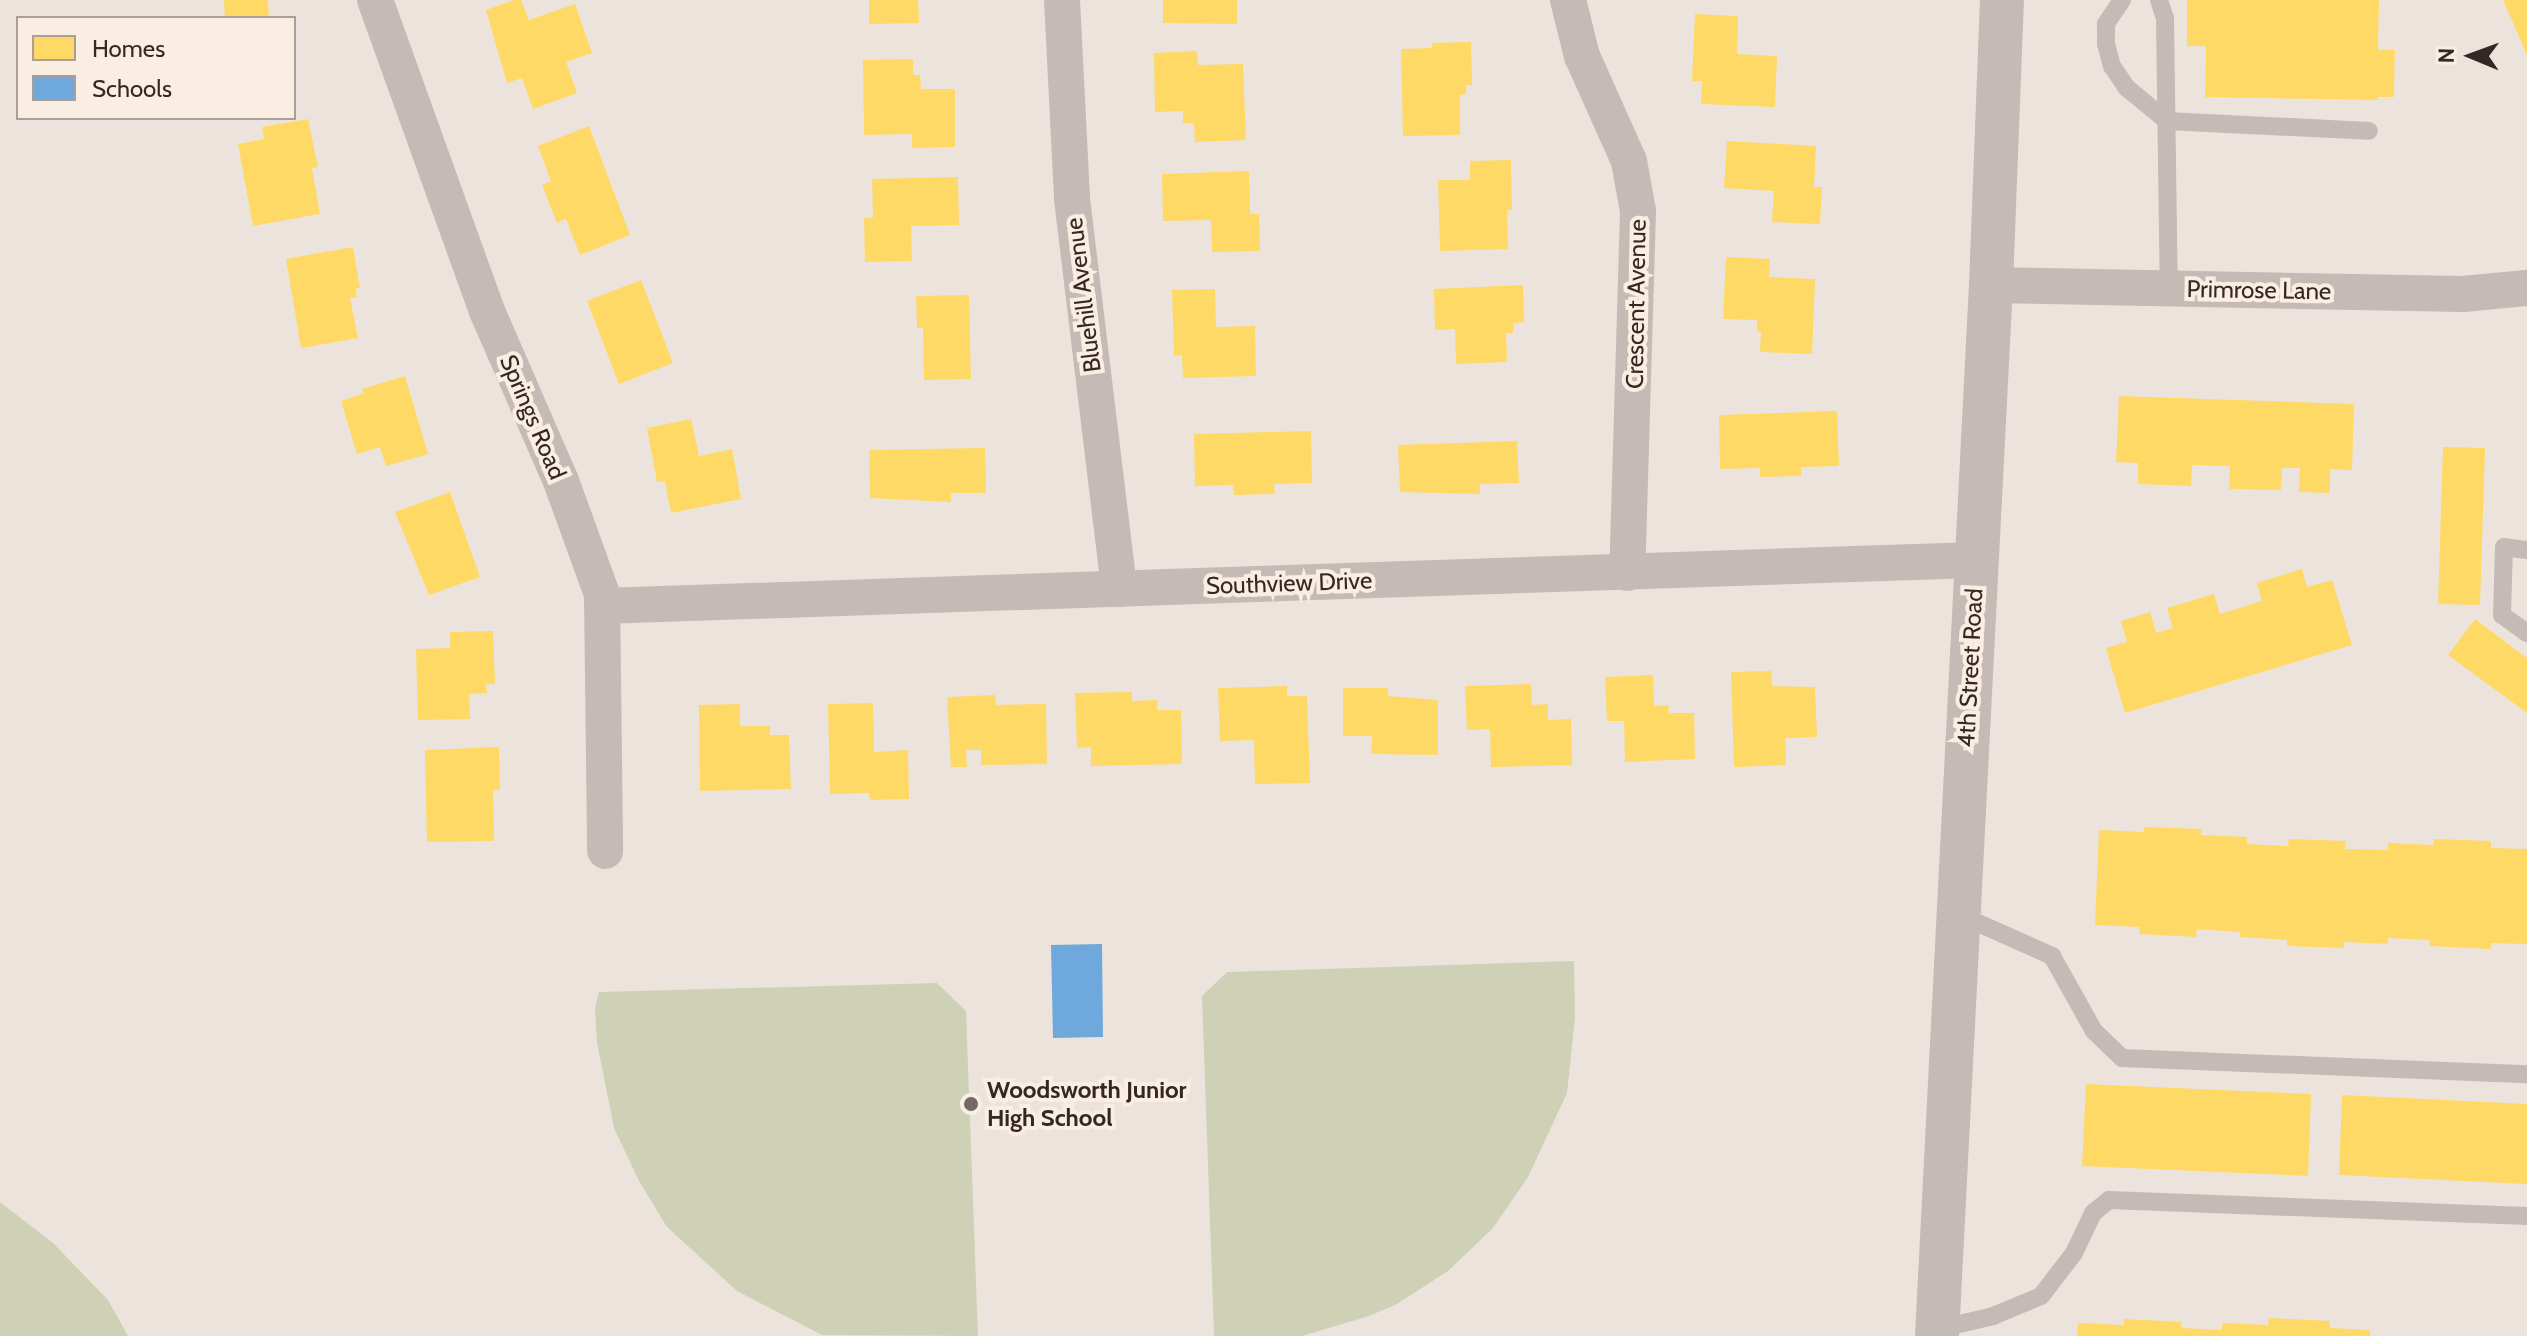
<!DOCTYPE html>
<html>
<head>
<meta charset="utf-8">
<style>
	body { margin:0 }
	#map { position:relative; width:2527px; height:1336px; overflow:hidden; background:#ece4dc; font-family:Cabin,sans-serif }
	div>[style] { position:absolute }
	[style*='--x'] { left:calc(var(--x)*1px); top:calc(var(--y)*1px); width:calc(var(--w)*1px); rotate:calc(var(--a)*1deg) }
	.green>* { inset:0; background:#ced1b6 }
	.homes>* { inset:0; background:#ffd966 }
	.schools>* { inset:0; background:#6fa8dc }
	.service>* { height:18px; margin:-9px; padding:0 9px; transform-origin:9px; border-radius:9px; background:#c4bbb6 }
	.minor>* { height:36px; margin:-18px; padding:0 18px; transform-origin:18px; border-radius:18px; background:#c4bbb6 }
	.tertiary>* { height:44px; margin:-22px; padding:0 22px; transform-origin:22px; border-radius:22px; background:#c4bbb6 }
	.dots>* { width:22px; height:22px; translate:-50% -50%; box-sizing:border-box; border:4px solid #faede2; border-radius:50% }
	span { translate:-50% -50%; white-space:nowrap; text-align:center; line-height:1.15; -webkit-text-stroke:8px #faede2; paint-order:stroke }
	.street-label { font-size:24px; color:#342825 }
	.poi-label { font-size:24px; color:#342825; font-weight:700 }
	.left { translate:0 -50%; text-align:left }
	.legend { position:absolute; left:16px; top:16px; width:280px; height:104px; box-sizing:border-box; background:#faede2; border:2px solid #ab9e96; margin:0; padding:10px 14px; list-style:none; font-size:24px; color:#342825 }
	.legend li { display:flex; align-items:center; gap:16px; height:40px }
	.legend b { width:40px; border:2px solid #ab9e96 }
	.north { position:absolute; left:2431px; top:16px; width:80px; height:80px; -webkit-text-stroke:6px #faede2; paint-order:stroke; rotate:271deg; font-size:22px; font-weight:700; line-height:32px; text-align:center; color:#342825 }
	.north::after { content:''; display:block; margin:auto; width:28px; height:36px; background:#342825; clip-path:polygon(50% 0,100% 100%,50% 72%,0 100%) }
</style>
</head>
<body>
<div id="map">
	<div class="green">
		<i style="clip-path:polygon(1574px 961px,1575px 1018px,1567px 1093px,1528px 1177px,1493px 1228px,1448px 1271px,1397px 1304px,1369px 1316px,1302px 1336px,1214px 1336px,1202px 996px,1227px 972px)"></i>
		<i style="clip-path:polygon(937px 983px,966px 1011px,978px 1336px,822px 1335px,737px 1291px,667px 1227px,639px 1181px,614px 1128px,597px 1043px,595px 1008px,599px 992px)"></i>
		<i style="clip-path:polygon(0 1202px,53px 1243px,108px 1300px,128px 1336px,0 1336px)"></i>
	</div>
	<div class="homes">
		<i style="clip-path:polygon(224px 0,268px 0,269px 18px,225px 18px)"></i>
		<i style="clip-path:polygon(514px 0,521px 0,529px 20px,575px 4px,592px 53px,566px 62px,577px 93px,533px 109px,522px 78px,507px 83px,486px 10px)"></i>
		<i style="clip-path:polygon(869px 0,918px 0,919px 23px,869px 24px)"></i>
		<i style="clip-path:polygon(1163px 0,1237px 0,1237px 24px,1163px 23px)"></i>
		<i style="clip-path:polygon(2187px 0,2379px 0,2378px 50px,2395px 50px,2394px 97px,2378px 97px,2378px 100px,2205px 97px,2206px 46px,2187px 46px)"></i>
		<i style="clip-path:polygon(2503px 0,2527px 0,2527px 55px)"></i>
		<i style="clip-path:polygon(1695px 14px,1738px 16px,1737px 54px,1777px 56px,1775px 107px,1701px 104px,1702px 81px,1692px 81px)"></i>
		<i style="clip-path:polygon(1471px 42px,1472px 85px,1466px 85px,1466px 94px,1460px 95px,1460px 135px,1403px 136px,1401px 49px,1432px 48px,1432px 43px)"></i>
		<i style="clip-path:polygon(1197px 51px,1198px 65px,1243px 64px,1246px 140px,1195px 142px,1194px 123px,1183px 123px,1183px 111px,1155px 112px,1154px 53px)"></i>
		<i style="clip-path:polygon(913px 59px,913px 75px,920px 75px,921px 89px,955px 89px,955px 147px,912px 148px,912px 134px,864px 135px,863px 60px)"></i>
		<i style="clip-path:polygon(308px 119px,318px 167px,312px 168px,320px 214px,253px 226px,238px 144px,264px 139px,262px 127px)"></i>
		<i style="clip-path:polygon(589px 126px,630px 235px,580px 255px,566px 219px,557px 223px,542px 185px,551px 181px,538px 146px)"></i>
		<i style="clip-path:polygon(1727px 141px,1816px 146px,1814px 187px,1822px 187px,1820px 224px,1772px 222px,1774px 191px,1724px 188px)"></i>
		<i style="clip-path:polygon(1511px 160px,1512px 210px,1507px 210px,1508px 249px,1440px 251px,1438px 180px,1470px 180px,1470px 161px)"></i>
		<i style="clip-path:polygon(1249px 171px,1250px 214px,1259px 214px,1260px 251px,1212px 252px,1211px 220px,1163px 221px,1162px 174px)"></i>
		<i style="clip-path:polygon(958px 177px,959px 225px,911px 226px,912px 261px,865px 262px,864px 218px,873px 218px,872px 179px)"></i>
		<i style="clip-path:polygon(353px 247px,360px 288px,355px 289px,357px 298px,350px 298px,358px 338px,301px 348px,286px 259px)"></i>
		<i style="clip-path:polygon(1726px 257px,1770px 259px,1769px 277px,1815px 279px,1812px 354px,1760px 352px,1761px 332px,1757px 331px,1757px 320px,1723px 319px)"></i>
		<i style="clip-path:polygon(641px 280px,673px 363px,619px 384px,587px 301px)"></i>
		<i style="clip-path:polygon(1523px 285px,1524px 322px,1513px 323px,1513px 333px,1506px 333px,1507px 362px,1456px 364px,1455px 329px,1435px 330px,1434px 289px)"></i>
		<i style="clip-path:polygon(1215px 289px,1216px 327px,1255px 326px,1256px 376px,1183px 378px,1182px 355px,1174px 356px,1172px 290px)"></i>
		<i style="clip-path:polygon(969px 295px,971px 379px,924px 380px,923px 328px,917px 328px,916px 296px)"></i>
		<i style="clip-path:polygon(405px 376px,428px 454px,386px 466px,380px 447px,357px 454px,341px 401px,364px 393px,362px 389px)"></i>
		<i style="clip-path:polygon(2119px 396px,2354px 404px,2352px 470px,2330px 469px,2330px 493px,2299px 492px,2300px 468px,2282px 468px,2281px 490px,2229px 489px,2230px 466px,2192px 465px,2191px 486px,2138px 484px,2138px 463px,2116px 462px)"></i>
		<i style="clip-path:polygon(1837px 411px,1839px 466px,1801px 467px,1801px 476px,1760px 477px,1760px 468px,1720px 469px,1719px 415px)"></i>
		<i style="clip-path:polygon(691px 419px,699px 456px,732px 449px,741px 499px,671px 513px,665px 481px,657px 482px,647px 428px)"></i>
		<i style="clip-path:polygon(1311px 431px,1312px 483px,1274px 484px,1275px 494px,1234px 495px,1233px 485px,1195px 486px,1194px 434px)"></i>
		<i style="clip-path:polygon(1517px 441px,1519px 483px,1480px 484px,1480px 494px,1400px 492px,1398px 445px)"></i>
		<i style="clip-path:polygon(2443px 447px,2485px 448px,2480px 605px,2438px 604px)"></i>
		<i style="clip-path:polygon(985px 448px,986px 493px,951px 493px,951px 502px,870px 498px,869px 450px)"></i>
		<i style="clip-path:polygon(450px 492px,480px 577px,429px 595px,395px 512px)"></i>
		<i style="clip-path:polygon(2302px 569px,2307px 587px,2332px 580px,2352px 645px,2125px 713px,2106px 648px,2127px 642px,2121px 621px,2150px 612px,2156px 633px,2173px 628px,2167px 608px,2214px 594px,2220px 614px,2262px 601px,2257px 583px)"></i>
		<i style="clip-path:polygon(2475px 619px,2527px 658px,2527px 713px,2448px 655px)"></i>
		<i style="clip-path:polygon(493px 631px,495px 684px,486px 684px,487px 693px,469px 694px,470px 719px,418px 720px,416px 649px,450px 648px,450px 632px)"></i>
		<i style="clip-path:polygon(1771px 671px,1772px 686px,1815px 687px,1817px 737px,1785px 738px,1786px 765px,1734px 767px,1731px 672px)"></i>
		<i style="clip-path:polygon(1653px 675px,1654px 706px,1668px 705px,1669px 713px,1694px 713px,1695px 759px,1625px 762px,1624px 721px,1607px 721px,1605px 677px)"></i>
		<i style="clip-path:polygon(1531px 684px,1532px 705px,1548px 704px,1548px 720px,1571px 719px,1572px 765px,1491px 767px,1490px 729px,1467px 730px,1465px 686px)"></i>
		<i style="clip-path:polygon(1287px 686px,1287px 696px,1307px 696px,1310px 783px,1255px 784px,1254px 740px,1220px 741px,1218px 688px)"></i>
		<i style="clip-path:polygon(1343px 688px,1388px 688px,1388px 696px,1438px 700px,1438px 755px,1371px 754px,1372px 736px,1343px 736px)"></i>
		<i style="clip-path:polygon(1132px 692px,1132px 701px,1157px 700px,1157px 710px,1181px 710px,1182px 764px,1091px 766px,1091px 747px,1077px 748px,1075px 693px)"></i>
		<i style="clip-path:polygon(995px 695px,996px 705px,1046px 704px,1047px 764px,981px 765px,981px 750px,966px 750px,967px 767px,951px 767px,947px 697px)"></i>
		<i style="clip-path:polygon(873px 703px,874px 752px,908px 750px,909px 799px,870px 800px,869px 793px,830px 794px,828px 704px)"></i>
		<i style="clip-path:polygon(740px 704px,740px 726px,770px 726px,770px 735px,789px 735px,791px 789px,700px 791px,699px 705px)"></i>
		<i style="clip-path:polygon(499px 747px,500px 790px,493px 790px,494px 841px,427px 842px,425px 750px)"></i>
		<i style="clip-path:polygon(2144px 827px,2201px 829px,2201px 835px,2247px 837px,2247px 844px,2288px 846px,2289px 839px,2346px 841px,2345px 849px,2388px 850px,2388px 843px,2434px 845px,2434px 839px,2491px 841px,2491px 848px,2527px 849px,2527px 944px,2491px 943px,2491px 949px,2429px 946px,2430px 940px,2388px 938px,2388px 944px,2344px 942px,2344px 948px,2287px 946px,2287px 940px,2240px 937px,2240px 932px,2197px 929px,2196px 937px,2139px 934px,2140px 927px,2095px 925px,2099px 830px,2144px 832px)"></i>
		<i style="clip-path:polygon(2086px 1084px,2311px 1094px,2308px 1176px,2082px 1166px)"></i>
		<i style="clip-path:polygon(2342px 1095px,2527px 1104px,2527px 1184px,2339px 1175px)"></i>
		<i style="clip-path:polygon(2269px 1318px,2330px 1321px,2330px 1328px,2370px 1330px,2370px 1336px,2077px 1336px,2078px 1323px,2124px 1325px,2124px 1319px,2182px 1322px,2181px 1328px,2222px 1330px,2222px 1323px,2268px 1325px)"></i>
	</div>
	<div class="schools">
		<i style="clip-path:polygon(1102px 944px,1103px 1037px,1053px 1038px,1051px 945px)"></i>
	</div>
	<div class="service">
		<i style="--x:2122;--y:0;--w:29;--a:124"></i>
		<i style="--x:2106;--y:24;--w:20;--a:90"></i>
		<i style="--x:2106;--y:44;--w:23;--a:75"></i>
		<i style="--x:2112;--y:66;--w:27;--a:56"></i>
		<i style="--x:2127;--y:88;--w:52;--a:39.5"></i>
		<i style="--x:2167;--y:121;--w:202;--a:2.8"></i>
		<i style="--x:2159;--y:0;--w:19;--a:72"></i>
		<i style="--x:2165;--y:18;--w:270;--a:89.2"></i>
		<i style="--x:2527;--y:550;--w:23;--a:-173"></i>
		<i style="--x:2504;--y:547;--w:68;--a:91.7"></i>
		<i style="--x:2502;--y:615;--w:31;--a:36"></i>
		<i style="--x:1960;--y:915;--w:101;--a:24"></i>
		<i style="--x:2052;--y:956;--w:86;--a:60.8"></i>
		<i style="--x:2094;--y:1031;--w:39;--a:44"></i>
		<i style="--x:2122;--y:1058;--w:405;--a:2.3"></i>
		<i style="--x:1938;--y:1329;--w:57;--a:-13.3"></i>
		<i style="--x:1993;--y:1316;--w:52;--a:-22.6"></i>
		<i style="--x:2041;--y:1296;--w:54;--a:-52.5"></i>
		<i style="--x:2074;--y:1253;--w:44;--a:-64.6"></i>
		<i style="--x:2093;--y:1213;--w:21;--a:-39"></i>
		<i style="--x:2109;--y:1200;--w:418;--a:2.2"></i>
	</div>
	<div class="minor">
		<i style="--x:375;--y:0;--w:331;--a:70.2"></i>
		<i style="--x:487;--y:311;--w:185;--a:66.5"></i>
		<i style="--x:561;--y:481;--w:120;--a:70.1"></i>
		<i style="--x:602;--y:594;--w:257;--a:89.3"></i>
		<i style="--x:1062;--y:0;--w:199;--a:87.1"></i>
		<i style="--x:1072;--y:199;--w:393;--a:83.1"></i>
		<i style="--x:1568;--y:0;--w:58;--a:76"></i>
		<i style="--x:1582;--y:56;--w:115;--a:65.9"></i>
		<i style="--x:1629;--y:161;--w:51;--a:79.8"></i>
		<i style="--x:1638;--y:211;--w:362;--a:91.7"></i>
		<i style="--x:1991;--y:285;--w:472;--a:1.1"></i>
		<i style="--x:2463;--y:294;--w:64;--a:-5.4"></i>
		<i style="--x:602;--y:606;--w:1374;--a:-1.92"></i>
	</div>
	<div class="tertiary">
		<i style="--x:1937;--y:1336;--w:1052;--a:-87.06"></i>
		<i style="--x:1991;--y:285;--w:285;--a:-87.8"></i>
	</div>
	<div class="dots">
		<i style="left:971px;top:1104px;background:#746a65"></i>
	</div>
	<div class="street-label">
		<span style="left:2259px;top:290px;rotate:1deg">Primrose Lane</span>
		<span style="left:1083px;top:295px;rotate:-97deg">Bluehill Avenue</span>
		<span style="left:1636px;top:304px;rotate:-89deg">Crescent Avenue</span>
		<span style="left:533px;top:417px;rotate:67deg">Springs Road</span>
		<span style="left:1289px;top:583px;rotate:-2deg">Southview Drive</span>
		<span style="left:1970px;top:668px;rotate:-87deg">4th Street Road</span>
	</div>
	<div class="poi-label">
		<span class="left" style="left:987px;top:1104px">Woodsworth Junior<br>High School</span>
	</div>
	<ul class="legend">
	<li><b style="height:22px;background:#ffd966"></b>Homes</li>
	<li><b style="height:22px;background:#6fa8dc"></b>Schools</li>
	</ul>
	<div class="north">N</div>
</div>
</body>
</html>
